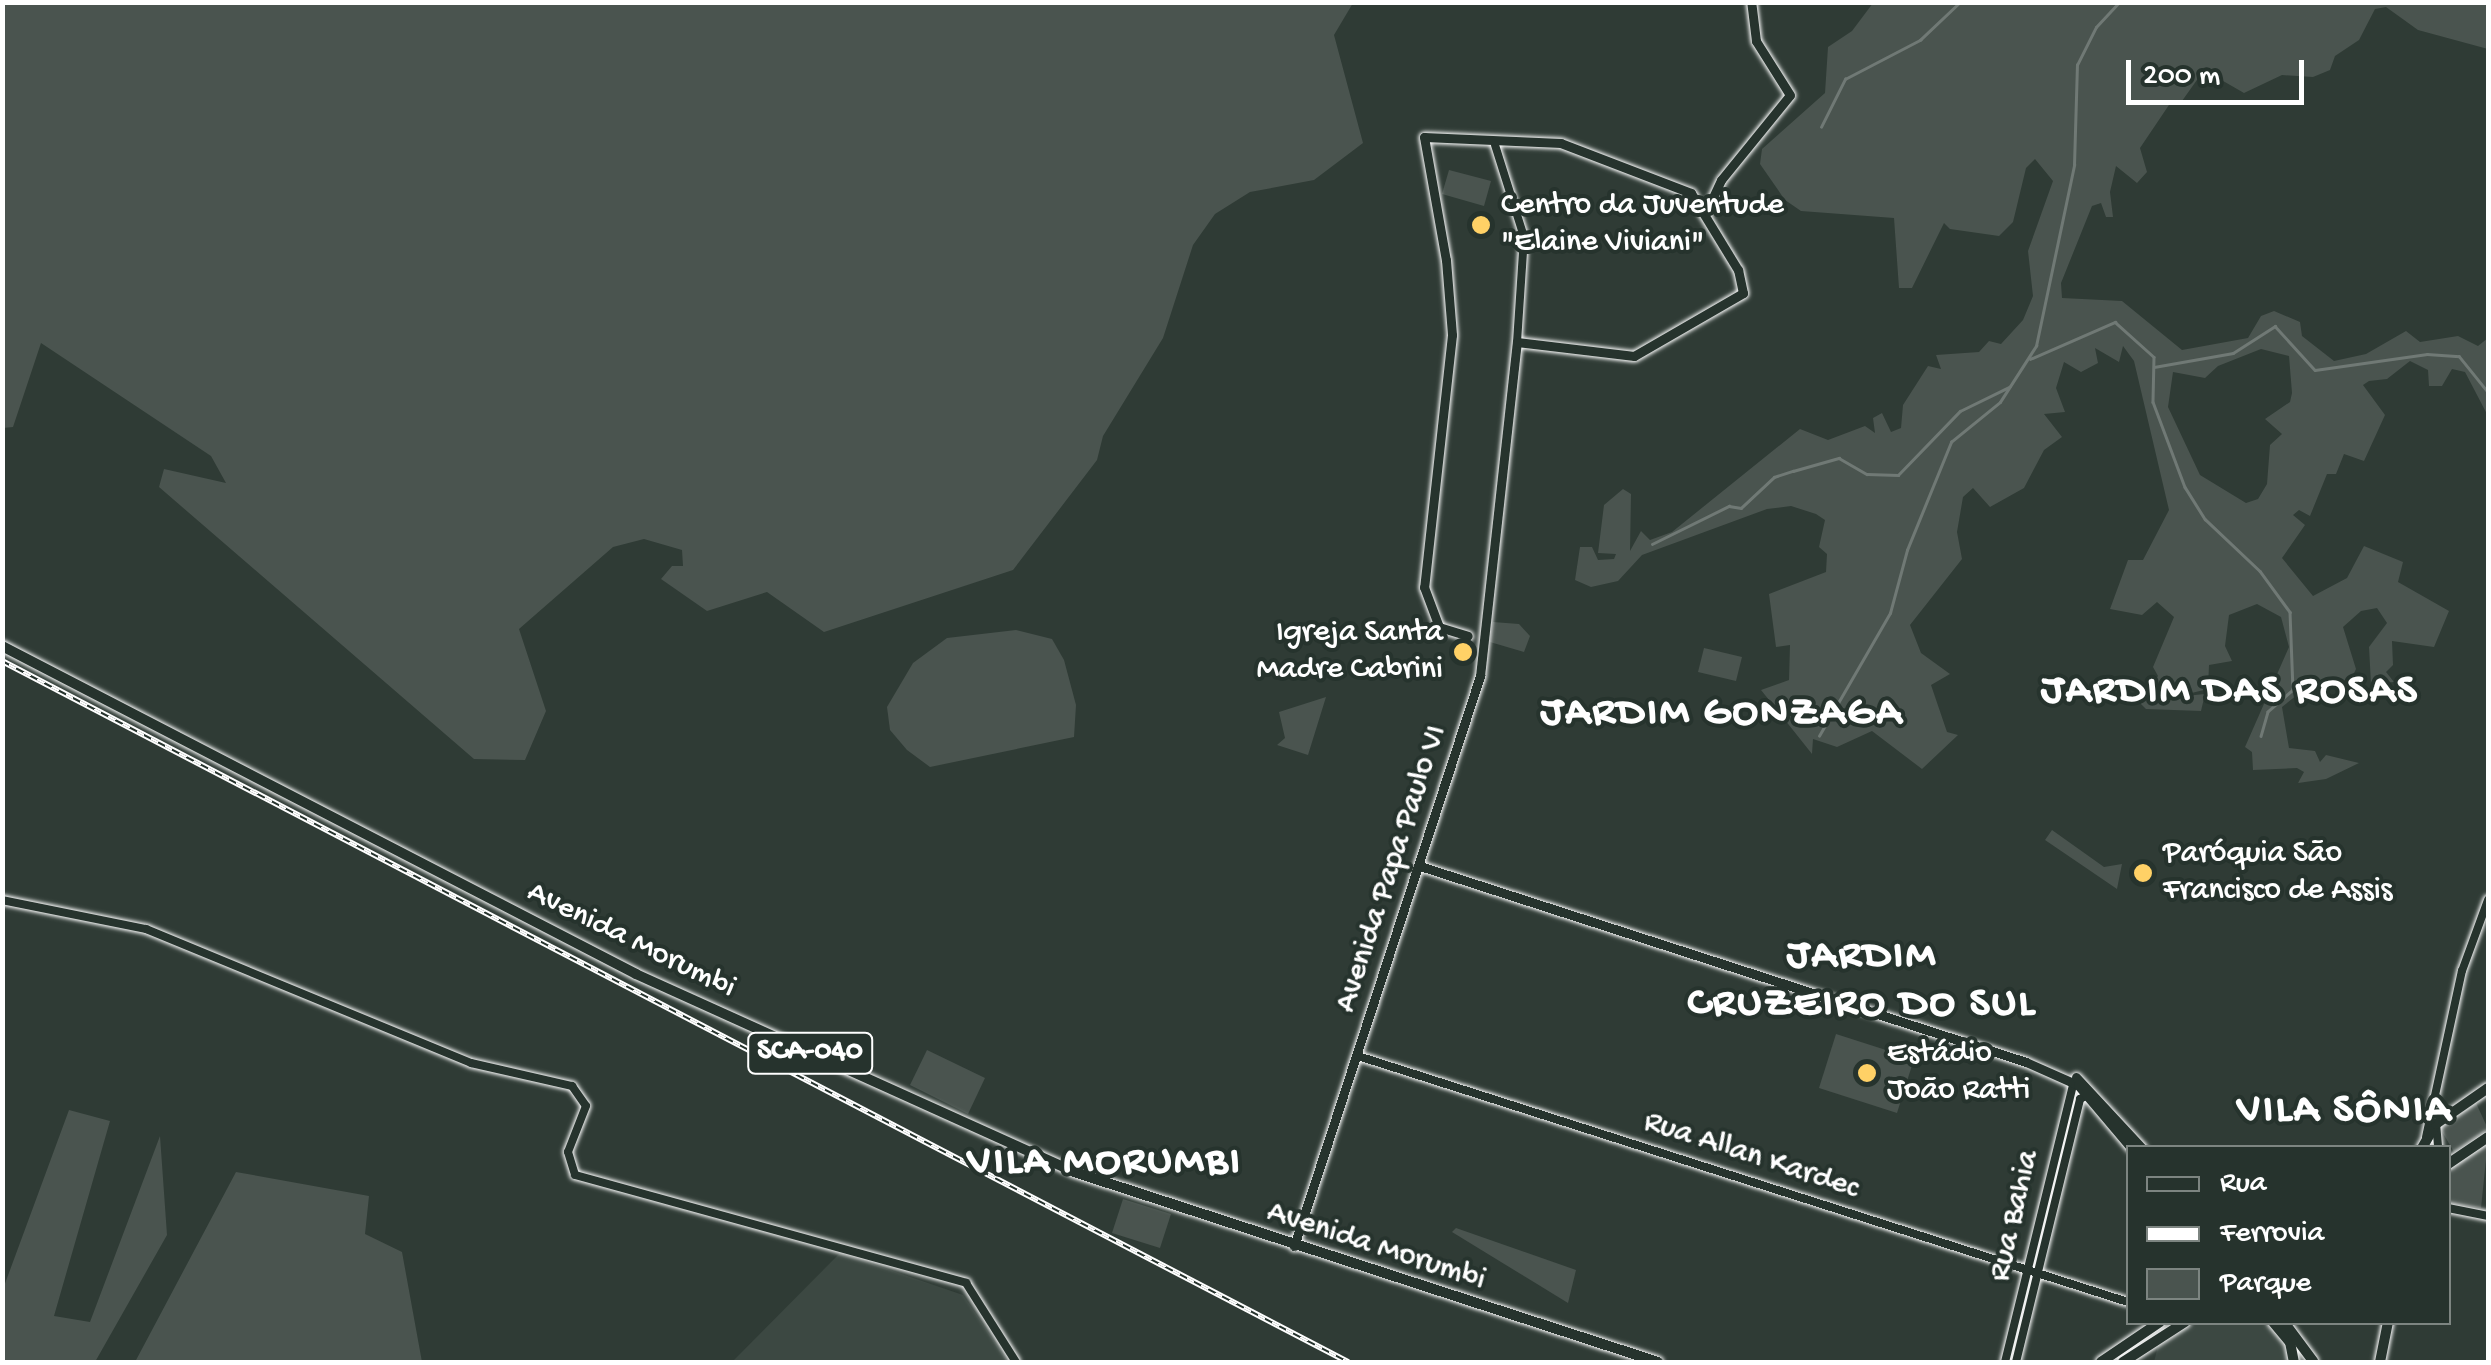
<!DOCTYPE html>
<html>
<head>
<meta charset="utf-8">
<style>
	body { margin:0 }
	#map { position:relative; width:2491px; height:1365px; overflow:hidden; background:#2f3b35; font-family:"Gochi Hand",sans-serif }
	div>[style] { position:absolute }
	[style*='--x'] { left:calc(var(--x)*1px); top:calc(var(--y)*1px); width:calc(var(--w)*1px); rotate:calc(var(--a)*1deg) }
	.built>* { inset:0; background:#3c4842 }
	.green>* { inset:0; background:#4a544f }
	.stream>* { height:2.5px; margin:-1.25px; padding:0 1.25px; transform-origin:1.25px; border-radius:1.25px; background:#707975 }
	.roads { filter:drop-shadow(0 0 2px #fff) drop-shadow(0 0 2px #fff) }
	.tertiary>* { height:8px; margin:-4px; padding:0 4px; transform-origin:4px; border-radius:4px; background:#26332d }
	.secondary>* { height:9px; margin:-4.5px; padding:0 4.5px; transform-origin:4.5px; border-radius:4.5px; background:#26332d }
	.primary>* { height:10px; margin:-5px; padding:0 5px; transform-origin:5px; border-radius:5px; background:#26332d }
	.rail>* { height:6px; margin-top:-3px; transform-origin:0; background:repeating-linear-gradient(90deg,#26332d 0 8px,#fff 0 16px); box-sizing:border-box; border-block:2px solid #fff }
	.dots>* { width:28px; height:28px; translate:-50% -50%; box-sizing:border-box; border:5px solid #26332d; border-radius:50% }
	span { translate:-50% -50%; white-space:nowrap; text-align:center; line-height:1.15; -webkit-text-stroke:8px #26332d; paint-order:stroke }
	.shield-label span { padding:2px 8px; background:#26332d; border:2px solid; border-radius:8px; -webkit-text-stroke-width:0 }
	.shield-label { font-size:30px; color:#fff; font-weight:700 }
	.poi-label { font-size:32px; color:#fff }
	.left { translate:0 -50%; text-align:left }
	.right { translate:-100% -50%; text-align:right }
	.street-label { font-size:32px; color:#fff }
	.district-label { font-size:42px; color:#fff; font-weight:700; letter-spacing:2.5px }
	.frame { position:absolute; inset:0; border:5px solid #fff; pointer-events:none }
	.legend { position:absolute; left:2126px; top:1145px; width:325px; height:180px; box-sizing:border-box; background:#26332d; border:2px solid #7d8581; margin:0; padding:12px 18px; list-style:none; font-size:30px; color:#fff }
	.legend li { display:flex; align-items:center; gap:20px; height:50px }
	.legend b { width:50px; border:2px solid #7d8581 }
	.scale { position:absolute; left:2126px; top:60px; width:178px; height:45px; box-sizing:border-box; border:5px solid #fff; border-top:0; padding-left:12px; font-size:30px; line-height:35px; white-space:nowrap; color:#fff; -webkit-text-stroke:8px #26332d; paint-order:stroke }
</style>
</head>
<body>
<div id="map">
	<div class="built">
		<i style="clip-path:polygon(840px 1253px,963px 1295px,1008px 1362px,732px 1362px)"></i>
		<i style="clip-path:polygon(2196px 1323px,2266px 1323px,2289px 1352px,2285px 1362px,2154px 1362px,2158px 1346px)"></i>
	</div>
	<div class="green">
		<i style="clip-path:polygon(2px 3px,1353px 3px,1334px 35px,1363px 143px,1314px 180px,1250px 192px,1215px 214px,1193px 245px,1163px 338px,1103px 436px,1097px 460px,1013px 570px,824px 632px,767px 592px,707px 611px,661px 579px,672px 566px,683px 566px,682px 550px,644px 539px,613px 547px,519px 629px,546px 711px,525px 760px,474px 759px,159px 487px,164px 469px,226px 483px,211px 456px,41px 343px,13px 427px,3px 428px)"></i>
		<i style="clip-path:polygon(evenodd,1873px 3px,2488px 3px,2488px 49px,2418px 30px,2386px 7px,2375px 9px,2359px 40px,2335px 56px,2330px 70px,2313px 77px,2282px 75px,2244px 93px,2204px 70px,2182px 101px,2171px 102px,2140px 148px,2147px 172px,2137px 183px,2116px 166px,2110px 192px,2113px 217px,2106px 217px,2101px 203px,2092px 206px,2061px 283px,2062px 298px,2122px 301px,2182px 350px,2248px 338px,2261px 316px,2274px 311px,2300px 322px,2302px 336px,2334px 361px,2366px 354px,2406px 331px,2420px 342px,2458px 336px,2478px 346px,2488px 338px,2488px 416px,2465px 372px,2452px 369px,2442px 386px,2429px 386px,2428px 370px,2410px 361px,2387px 379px,2369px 381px,2363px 385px,2385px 415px,2364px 461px,2344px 454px,2336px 474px,2327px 474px,2310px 516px,2299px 510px,2293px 515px,2305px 525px,2282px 558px,2313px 596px,2347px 578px,2364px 546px,2403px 562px,2398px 582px,2449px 611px,2434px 647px,2392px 641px,2393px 665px,2386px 672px,2394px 682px,2371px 684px,2369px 647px,2387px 623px,2377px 608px,2361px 611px,2343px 627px,2356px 669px,2348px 686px,2302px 691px,2282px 707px,2289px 748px,2315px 751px,2320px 762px,2326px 755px,2359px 763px,2326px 779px,2298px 783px,2304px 772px,2297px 768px,2253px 770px,2252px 752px,2245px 747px,2289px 647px,2281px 617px,2257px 604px,2229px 615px,2225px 646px,2232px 661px,2209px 665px,2208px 689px,2175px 697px,2205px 694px,2201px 711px,2146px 709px,2139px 702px,2158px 676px,2153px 667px,2174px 617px,2157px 602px,2142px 615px,2110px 609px,2128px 560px,2143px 560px,2169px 510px,2134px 361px,2123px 346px,2119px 362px,2095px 348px,2098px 363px,2081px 372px,2064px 362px,2056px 388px,2065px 412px,2044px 414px,2062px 437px,2044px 450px,2024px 488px,1990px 507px,1973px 488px,1963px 497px,1957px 532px,1962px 559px,1910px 625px,1921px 653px,1950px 674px,1931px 685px,1947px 732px,1958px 735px,1922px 769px,1872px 731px,1837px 747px,1813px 739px,1812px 754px,1761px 690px,1789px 680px,1790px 645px,1776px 647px,1769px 594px,1826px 572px,1827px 554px,1819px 547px,1825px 520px,1816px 514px,1791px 506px,1767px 509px,1642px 555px,1618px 581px,1591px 587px,1575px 580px,1580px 547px,1592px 547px,1598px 560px,1614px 559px,1616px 554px,1598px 553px,1604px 505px,1623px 489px,1631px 494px,1630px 551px,1641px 531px,1650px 540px,1672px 532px,1800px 429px,1828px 440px,1865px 426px,1875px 433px,1873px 418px,1882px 413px,1891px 432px,1901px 428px,1903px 405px,1928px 366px,1941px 369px,1936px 355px,1979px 352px,1989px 341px,2001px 344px,2023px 320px,2033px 296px,2028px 251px,2053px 181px,2035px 159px,2026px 168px,2013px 222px,1999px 236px,1950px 229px,1944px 223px,1912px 288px,1899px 288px,1894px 218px,1801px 211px,1785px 200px,1760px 164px,1762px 149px,1825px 93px,1828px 47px,1852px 31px,1873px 3px,2261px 349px,2289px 356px,2292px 393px,2290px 402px,2265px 419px,2282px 434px,2270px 445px,2267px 484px,2258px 499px,2246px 503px,2200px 475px,2168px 407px,2173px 372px,2205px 378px,2218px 366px,2261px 349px)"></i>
		<i style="clip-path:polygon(1449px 170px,1491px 181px,1484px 206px,1442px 194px)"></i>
		<i style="clip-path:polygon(1493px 622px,1519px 624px,1530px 636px,1524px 652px,1490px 642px)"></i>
		<i style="clip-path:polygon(1016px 630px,1052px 639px,1064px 660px,1076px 705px,1074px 737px,930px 767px,907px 750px,890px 730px,887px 707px,913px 663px,947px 638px)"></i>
		<i style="clip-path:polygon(1704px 648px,1742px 657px,1736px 681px,1698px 672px)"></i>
		<i style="clip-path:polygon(1326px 697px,1308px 755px,1277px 745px,1285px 738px,1279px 712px)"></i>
		<i style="clip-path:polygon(2052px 830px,2104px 867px,2122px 864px,2117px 889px,2045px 840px)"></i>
		<i style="clip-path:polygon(1836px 1034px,1914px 1059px,1897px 1113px,1819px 1088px)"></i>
		<i style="clip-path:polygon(927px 1050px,985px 1078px,968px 1114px,910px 1085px)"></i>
		<i style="clip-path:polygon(2476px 1103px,2488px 1129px,2454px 1152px,2440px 1128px)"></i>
		<i style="clip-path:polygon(69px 1110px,110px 1121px,54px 1316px,90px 1322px,160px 1136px,167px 1235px,95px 1362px,3px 1362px,3px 1289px)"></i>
		<i style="clip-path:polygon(2488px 1140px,2481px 1208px,2449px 1203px,2449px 1167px)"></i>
		<i style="clip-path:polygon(236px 1172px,369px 1196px,365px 1234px,402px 1252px,422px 1362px,135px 1362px)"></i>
		<i style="clip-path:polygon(1123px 1199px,1171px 1214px,1160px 1248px,1112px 1233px)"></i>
		<i style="clip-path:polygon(1456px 1228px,1576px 1270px,1568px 1303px,1452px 1232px)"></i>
	</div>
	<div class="stream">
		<i style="--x:1821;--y:127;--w:54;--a:-63.4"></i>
		<i style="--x:1845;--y:79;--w:85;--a:-27.5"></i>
		<i style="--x:1920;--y:40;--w:55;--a:-43.5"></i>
		<i style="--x:2030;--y:359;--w:93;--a:-23.5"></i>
		<i style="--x:2115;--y:322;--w:52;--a:41.9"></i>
		<i style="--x:2154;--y:357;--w:45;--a:91.3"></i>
		<i style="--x:2153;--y:402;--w:91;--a:69.4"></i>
		<i style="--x:2185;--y:487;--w:38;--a:58"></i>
		<i style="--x:2205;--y:519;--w:76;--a:43.4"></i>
		<i style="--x:2260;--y:571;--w:51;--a:53.8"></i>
		<i style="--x:2290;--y:612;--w:78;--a:87.8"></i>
		<i style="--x:2293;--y:690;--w:33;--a:139"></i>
		<i style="--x:2268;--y:712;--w:25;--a:106"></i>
		<i style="--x:2154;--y:367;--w:80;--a:-10"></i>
		<i style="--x:2233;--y:353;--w:50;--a:-32.7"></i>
		<i style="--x:2275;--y:326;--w:59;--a:47.7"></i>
		<i style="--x:2315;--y:370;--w:113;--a:-8.1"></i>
		<i style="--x:2427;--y:354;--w:32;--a:4"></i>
		<i style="--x:2459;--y:356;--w:46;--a:51.1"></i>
		<i style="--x:1652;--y:544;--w:86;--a:-26.3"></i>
		<i style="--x:1729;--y:506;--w:12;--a:9"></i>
		<i style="--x:1741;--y:508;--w:45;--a:-43.2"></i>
		<i style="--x:1774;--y:477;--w:20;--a:-18"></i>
		<i style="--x:1793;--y:471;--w:48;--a:-15.8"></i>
		<i style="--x:1839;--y:458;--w:32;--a:30"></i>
		<i style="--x:1867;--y:474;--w:31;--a:2"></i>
		<i style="--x:1898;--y:475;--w:89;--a:-45.9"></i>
		<i style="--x:1960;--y:411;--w:55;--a:-26.1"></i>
		<i style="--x:1819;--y:736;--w:142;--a:-60"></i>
		<i style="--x:1890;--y:613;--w:65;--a:-74.9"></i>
		<i style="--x:1907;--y:550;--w:117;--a:-67.8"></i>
		<i style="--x:1951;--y:442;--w:63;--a:-39.2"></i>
		<i style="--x:2000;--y:402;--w:67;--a:-57.3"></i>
		<i style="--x:2036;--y:346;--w:185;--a:-78.1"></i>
		<i style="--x:2074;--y:165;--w:100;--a:-88.3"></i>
		<i style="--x:2077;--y:65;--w:42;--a:-63.4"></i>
		<i style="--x:2096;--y:27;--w:34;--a:-47"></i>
	</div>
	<div class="roads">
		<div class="tertiary">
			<i style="--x:1495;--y:145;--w:96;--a:72.5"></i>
			<i style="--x:1524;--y:237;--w:105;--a:93.8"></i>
			<i style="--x:2;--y:900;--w:147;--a:11.4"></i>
			<i style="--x:146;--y:929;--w:352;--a:22.4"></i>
			<i style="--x:471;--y:1063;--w:104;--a:12.8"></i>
			<i style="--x:572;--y:1086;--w:24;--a:55"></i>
			<i style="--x:586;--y:1106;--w:49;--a:111.4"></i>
			<i style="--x:568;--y:1152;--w:24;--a:73"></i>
			<i style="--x:575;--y:1175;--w:406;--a:15.4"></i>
			<i style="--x:966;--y:1283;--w:93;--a:57.7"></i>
			<i style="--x:1358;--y:1056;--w:808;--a:17.72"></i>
			<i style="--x:2436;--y:1123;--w:25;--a:85"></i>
			<i style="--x:2426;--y:1137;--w:170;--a:-77.8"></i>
			<i style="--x:2462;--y:971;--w:76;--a:-69.9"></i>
			<i style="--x:2448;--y:1208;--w:41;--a:11.3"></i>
			<i style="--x:2005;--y:1362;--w:288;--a:-76.2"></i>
			<i style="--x:2016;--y:1362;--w:271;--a:-76.3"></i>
			<i style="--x:2080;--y:1099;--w:9;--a:-27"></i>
		</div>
		<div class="secondary">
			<i style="--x:1707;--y:210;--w:33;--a:-65"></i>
			<i style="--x:1721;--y:180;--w:109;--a:-50.9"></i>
			<i style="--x:1790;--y:95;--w:64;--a:-122.2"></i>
			<i style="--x:1756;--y:41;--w:39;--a:-97"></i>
			<i style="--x:1420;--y:866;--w:637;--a:17.92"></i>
			<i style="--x:2026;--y:1062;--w:57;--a:23.9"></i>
			<i style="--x:2078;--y:1085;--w:82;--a:49.9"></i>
			<i style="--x:2076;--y:1077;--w:97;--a:47.1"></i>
			<i style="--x:1294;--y:1246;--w:600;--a:-71.93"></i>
			<i style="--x:1480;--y:676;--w:336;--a:-83.7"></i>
			<i style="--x:1517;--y:342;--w:118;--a:6.8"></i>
			<i style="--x:1634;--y:356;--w:126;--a:-30"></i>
			<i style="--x:1743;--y:293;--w:24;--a:-102"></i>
			<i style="--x:1738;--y:270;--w:90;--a:-121.4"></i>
			<i style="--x:1691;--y:193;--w:139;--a:-159"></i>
			<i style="--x:1561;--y:143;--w:137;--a:-177.5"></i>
			<i style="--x:1424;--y:137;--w:125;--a:79.9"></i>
			<i style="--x:1446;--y:260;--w:75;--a:85.4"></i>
			<i style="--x:1452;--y:335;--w:254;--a:96.3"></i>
			<i style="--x:1424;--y:587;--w:43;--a:69.4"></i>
			<i style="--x:1439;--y:627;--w:30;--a:17"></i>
		</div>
		<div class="primary">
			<i style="--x:2;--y:646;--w:714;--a:27.35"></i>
			<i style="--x:636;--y:974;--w:481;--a:24.3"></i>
			<i style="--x:1074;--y:1172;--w:614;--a:18.02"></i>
			<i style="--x:2422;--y:1148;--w:28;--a:-60"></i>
			<i style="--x:2436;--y:1124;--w:63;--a:-34.7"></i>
			<i style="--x:2448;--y:1164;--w:48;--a:-34"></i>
			<i style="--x:2273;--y:1322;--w:26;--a:50"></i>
			<i style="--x:2290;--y:1342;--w:20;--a:79"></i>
			<i style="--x:2284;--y:1322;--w:49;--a:53.4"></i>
			<i style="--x:2101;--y:1362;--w:71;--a:-34.1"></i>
			<i style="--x:2123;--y:1362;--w:74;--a:-32.8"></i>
			<i style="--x:2380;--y:1362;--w:41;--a:-78.7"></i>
		</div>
	</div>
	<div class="rail">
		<i style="--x:2;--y:661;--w:1518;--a:27.51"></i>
	</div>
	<div class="dots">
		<i style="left:1481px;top:225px;background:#ffd166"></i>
		<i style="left:1463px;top:652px;background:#ffd166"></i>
		<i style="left:2143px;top:873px;background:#ffd166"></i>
		<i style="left:1867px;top:1073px;background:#ffd166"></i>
	</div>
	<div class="shield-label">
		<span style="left:810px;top:1053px">SCA-040</span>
	</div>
	<div class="poi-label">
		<span class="left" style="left:1501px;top:225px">Centro da Juventude<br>"Elaine Viviani"</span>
		<span class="right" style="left:1443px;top:652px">Igreja Santa<br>Madre Cabrini</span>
		<span class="left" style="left:2163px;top:873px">Paróquia São<br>Francisco de Assis</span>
		<span class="left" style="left:1887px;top:1073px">Estádio<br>João Ratti</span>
	</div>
	<div class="street-label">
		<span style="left:1392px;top:869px;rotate:-72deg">Avenida Papa Paulo VI</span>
		<span style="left:631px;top:941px;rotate:26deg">Avenida Morumbi</span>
		<span style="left:1751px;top:1156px;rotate:18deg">Rua Allan Kardec</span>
		<span style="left:2015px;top:1216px;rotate:-77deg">Rua Bahia</span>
		<span style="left:1376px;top:1247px;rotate:18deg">Avenida Morumbi</span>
	</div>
	<div class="district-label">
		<span style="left:2230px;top:693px">JARDIM DAS ROSAS</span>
		<span style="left:1722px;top:715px">JARDIM GONZAGA</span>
		<span style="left:1862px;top:982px">JARDIM<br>CRUZEIRO DO SUL</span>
		<span style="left:2345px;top:1112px">VILA SÔNIA</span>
		<span style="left:1105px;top:1164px">VILA MORUMBI</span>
	</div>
	<div class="frame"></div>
	<ul class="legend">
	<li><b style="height:12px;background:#26332d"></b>Rua</li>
	<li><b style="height:12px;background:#fff"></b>Ferrovia</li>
	<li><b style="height:28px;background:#4a544f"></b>Parque</li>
	</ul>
	<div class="scale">200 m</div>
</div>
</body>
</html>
